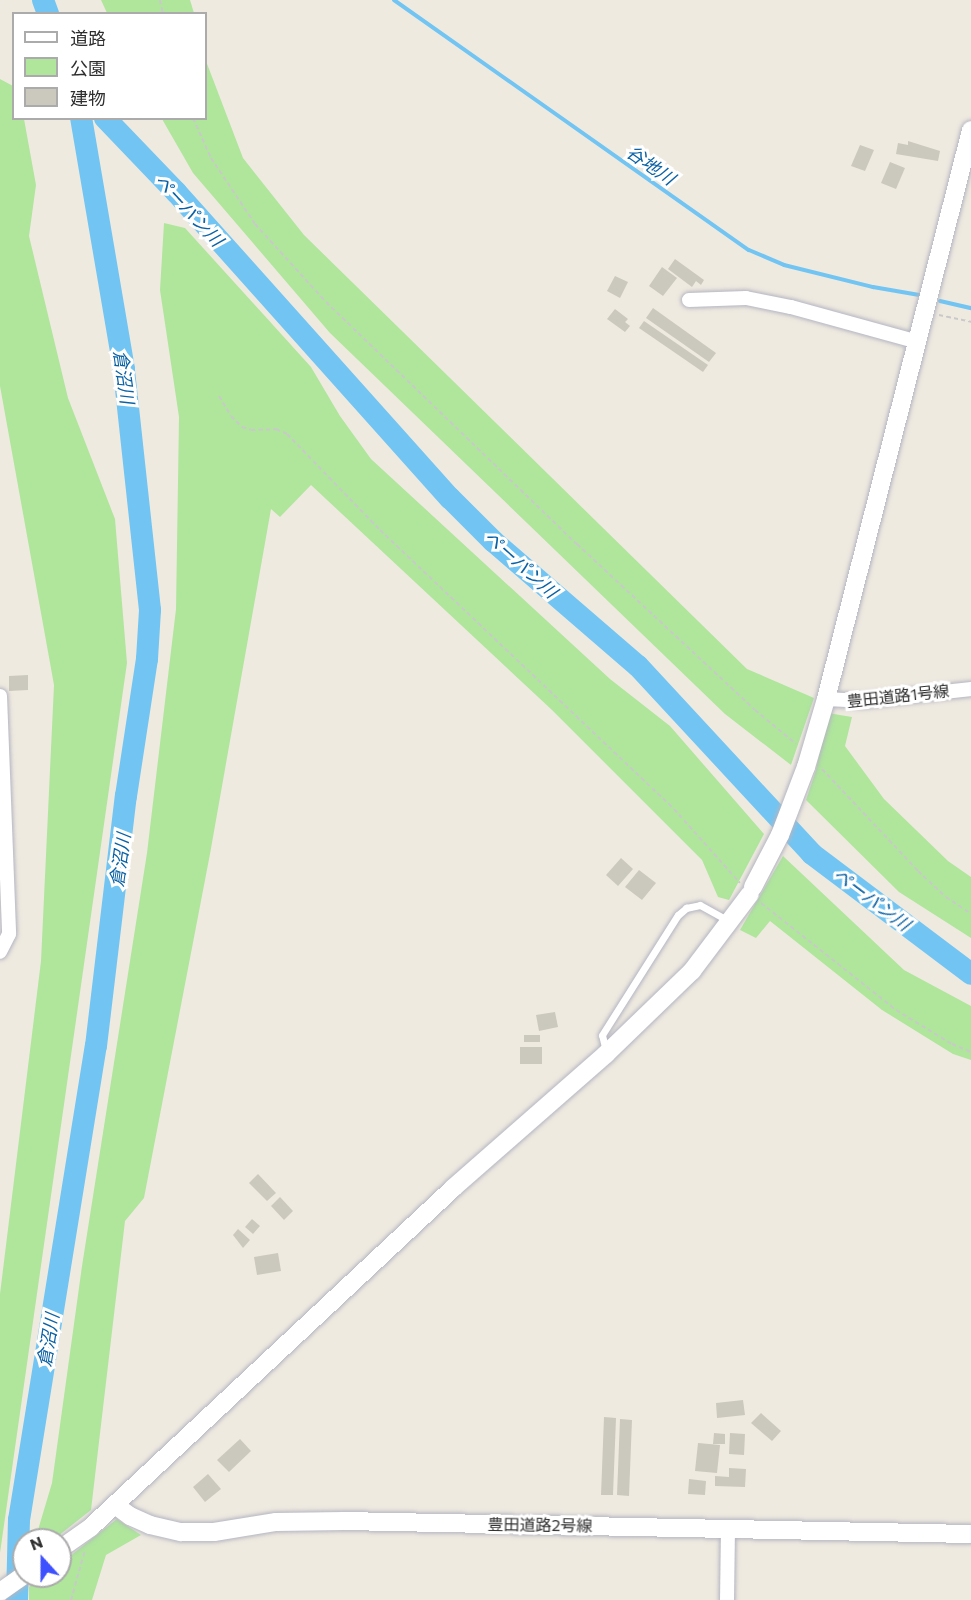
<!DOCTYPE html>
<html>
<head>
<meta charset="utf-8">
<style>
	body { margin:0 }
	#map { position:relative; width:971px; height:1600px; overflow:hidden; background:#efeae0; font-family:Commissioner,"Noto Sans JP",sans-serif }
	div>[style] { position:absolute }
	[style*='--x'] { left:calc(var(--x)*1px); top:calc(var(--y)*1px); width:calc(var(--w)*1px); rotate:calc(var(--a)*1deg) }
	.green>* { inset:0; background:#afe69c }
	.stream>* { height:4px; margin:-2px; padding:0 2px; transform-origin:2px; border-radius:2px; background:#72c5f2 }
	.river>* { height:22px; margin:-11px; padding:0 11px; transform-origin:11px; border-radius:11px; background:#72c5f2 }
	.building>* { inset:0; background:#cbc8be }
	.path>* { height:2px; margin-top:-1px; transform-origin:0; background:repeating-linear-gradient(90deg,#c9c9c9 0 4.5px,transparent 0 7.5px) }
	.roads { filter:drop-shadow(0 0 2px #b4b5c1) drop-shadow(0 0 2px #b4b5c1) }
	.lane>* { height:7px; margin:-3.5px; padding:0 3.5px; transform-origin:3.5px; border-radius:3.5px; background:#fff }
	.street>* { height:14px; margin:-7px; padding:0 7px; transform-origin:7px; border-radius:7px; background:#fff }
	.secondary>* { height:18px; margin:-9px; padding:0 9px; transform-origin:9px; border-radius:9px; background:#fff }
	span { translate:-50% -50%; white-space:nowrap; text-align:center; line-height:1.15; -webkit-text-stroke:6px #fff; paint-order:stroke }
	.street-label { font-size:16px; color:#2e2e2e }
	.water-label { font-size:18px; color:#0a62a5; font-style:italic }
	.legend { position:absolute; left:12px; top:12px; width:195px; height:108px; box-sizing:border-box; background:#fff; border:2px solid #ababab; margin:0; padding:8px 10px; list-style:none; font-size:18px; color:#2e2e2e }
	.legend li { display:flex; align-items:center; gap:12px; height:30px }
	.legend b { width:30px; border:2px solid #ababab }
	.north { position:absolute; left:12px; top:1528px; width:60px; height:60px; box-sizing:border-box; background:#fff; border:2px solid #ababab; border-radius:50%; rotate:339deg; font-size:16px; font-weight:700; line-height:24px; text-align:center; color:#2e2e2e }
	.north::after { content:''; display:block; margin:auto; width:21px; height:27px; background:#3e51fe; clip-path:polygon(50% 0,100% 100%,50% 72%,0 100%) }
</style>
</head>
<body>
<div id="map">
	<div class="green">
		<i style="clip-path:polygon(101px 0,190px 0,194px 13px,107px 13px)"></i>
		<i style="clip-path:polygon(206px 61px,243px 158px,304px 235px,747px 669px,814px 698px,791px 765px,725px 714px,330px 333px,193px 173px,162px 119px,206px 118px)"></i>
		<i style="clip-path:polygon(0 79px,13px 86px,14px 118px,24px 119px,36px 185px,29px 236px,68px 398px,115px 519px,127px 663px,0 1553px,0 1294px,41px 961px,54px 685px,0 386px)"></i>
		<i style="clip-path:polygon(164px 223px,185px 228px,311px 367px,340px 416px,371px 459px,610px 679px,670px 726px,764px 834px,729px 900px,718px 897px,702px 860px,552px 710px,311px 485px,280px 517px,271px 509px,210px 854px,144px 1198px,125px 1221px,91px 1510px,53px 1540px,35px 1540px,52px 1483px,82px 1266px,147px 853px,176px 609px,179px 417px,160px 290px)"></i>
		<i style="clip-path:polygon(828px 713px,852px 717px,845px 746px,884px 799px,948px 861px,971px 877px,971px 938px,899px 892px,806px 800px,816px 770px)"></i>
		<i style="clip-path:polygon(783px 856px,904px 970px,971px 1006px,971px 1060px,953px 1054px,882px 1010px,770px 921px,756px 938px,740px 930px)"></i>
		<i style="clip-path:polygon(117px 1519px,141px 1535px,106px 1555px,92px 1600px,29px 1600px,29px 1587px,43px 1576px,60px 1576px,60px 1564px)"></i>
	</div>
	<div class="stream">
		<i style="--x:394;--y:0;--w:434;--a:35.2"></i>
		<i style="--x:749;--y:250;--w:38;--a:23"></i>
		<i style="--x:784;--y:265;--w:92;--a:13.9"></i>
		<i style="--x:873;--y:287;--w:47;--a:9.9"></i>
		<i style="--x:940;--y:301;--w:32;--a:13"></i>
	</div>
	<div class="river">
		<i style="--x:43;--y:0;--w:15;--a:70"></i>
		<i style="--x:105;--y:118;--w:103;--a:46.2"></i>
		<i style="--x:176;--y:192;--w:411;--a:48.2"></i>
		<i style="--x:450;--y:498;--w:61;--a:45"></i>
		<i style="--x:493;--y:541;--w:191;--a:40.8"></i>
		<i style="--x:638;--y:666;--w:256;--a:47.2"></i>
		<i style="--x:812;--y:854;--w:199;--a:37"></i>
		<i style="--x:17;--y:1600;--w:80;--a:-88.6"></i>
		<i style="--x:19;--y:1520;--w:480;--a:-80.8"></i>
		<i style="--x:96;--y:1046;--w:252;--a:-83.2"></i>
		<i style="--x:126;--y:796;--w:139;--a:-81.3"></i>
		<i style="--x:147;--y:659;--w:49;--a:-86.5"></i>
		<i style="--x:150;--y:610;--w:242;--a:-96.2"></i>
		<i style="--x:124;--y:369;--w:255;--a:-99.7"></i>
	</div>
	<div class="building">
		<i style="clip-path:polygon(908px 141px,940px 151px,938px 161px,896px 154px,898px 143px,908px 145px)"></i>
		<i style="clip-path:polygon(860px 145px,874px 150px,865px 171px,851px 166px)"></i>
		<i style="clip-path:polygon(890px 162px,905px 168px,896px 189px,881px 183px)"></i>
		<i style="clip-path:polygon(675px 259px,704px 280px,701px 285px,696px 281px,692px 287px,668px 269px)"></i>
		<i style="clip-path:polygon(662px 267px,677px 278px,663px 296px,649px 286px)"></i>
		<i style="clip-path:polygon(615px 276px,628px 282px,620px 298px,607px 291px)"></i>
		<i style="clip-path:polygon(653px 308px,716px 353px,709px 362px,646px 318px)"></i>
		<i style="clip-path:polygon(615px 309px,628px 319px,625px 322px,630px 326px,625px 332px,607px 319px)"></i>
		<i style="clip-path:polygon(644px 321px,708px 365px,703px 372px,639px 328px)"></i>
		<i style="clip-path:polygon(28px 675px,28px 690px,9px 691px,9px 676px)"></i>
		<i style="clip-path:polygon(621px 858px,633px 869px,618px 886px,606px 875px)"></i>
		<i style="clip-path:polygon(639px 870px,656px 883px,642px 900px,625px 887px)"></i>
		<i style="clip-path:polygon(555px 1012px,558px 1027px,539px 1031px,536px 1015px)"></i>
		<i style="clip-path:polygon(524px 1035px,540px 1035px,540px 1042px,524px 1042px)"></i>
		<i style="clip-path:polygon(520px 1047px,542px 1047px,542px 1064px,520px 1064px)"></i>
		<i style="clip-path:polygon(258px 1174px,276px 1193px,267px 1201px,249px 1183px)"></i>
		<i style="clip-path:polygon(280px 1197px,293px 1211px,284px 1220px,271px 1206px)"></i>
		<i style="clip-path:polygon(252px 1219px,260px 1226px,253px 1234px,245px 1227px)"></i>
		<i style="clip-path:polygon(238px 1229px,250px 1240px,243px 1248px,233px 1235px)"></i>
		<i style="clip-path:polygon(278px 1253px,281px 1271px,257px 1275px,254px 1257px)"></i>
		<i style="clip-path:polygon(743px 1400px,745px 1415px,717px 1418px,716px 1403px)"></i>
		<i style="clip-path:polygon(761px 1413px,781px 1431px,772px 1441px,751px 1423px)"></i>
		<i style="clip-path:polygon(604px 1417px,616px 1418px,613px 1495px,601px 1495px)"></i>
		<i style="clip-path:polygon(620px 1419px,632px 1420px,629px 1496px,617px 1495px)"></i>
		<i style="clip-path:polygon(714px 1433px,725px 1434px,725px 1444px,713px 1444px)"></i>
		<i style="clip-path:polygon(730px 1433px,745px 1434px,744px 1455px,729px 1454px)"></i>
		<i style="clip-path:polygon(240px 1439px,251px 1451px,229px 1472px,217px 1460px)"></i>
		<i style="clip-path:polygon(698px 1443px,720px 1445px,717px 1473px,695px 1471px)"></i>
		<i style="clip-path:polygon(729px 1468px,746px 1469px,745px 1487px,715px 1486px,715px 1476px,729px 1477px)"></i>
		<i style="clip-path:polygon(208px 1474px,221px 1489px,205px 1502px,193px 1487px)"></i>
		<i style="clip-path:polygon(689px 1479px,706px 1481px,705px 1495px,688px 1494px)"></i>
	</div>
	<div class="path">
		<i style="--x:160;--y:0;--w:14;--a:78"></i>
		<i style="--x:193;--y:118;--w:44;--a:65.8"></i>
		<i style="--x:211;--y:158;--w:79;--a:56.3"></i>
		<i style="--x:255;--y:224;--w:105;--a:47.7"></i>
		<i style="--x:326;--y:302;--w:349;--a:44"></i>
		<i style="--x:577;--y:544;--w:243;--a:43"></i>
		<i style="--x:755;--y:710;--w:53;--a:39.7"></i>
		<i style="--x:939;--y:315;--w:33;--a:12"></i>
		<i style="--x:219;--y:396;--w:23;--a:59"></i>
		<i style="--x:231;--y:416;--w:16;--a:45"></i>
		<i style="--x:242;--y:427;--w:9;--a:18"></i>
		<i style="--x:251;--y:430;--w:25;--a:-2"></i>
		<i style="--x:276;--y:429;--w:12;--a:24"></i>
		<i style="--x:287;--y:434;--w:134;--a:45.9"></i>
		<i style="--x:380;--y:530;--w:405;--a:43.5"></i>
		<i style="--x:674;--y:809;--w:99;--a:48.3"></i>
		<i style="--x:822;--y:769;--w:140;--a:46.7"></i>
		<i style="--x:918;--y:871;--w:38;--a:43"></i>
		<i style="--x:946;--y:897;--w:30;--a:34"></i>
		<i style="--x:761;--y:903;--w:172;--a:38.4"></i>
		<i style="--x:896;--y:1010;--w:66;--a:31.3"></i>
		<i style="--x:952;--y:1044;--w:21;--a:23"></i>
		<i style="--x:71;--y:1600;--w:52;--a:-74.4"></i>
	</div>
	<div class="roads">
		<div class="lane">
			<i style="--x:606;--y:1051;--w:16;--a:-104"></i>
			<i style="--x:602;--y:1035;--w:142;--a:-57.7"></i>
			<i style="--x:678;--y:915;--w:11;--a:-41"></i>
			<i style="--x:686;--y:908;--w:14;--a:-12"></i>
			<i style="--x:700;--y:905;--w:33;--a:29"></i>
		</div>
		<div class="street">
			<i style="--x:689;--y:300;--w:57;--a:-2"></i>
			<i style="--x:746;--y:298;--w:46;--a:11.3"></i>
			<i style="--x:791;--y:307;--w:132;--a:15.4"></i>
			<i style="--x:0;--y:696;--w:238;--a:87.8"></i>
			<i style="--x:9;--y:934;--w:20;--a:117"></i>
			<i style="--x:826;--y:699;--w:36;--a:3"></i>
			<i style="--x:862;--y:701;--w:110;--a:-6.3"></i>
			<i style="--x:727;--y:1600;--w:71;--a:-89.2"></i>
		</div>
		<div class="secondary">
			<i style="--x:753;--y:887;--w:59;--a:-62.6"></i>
			<i style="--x:780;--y:835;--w:73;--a:-69.1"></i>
			<i style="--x:806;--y:767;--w:71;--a:-73.6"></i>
			<i style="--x:826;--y:699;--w:587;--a:-75.7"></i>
			<i style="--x:115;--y:1505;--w:19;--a:36"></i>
			<i style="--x:130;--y:1516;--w:22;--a:24"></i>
			<i style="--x:150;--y:1525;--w:32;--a:13"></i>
			<i style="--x:181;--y:1532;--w:33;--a:0"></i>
			<i style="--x:214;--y:1532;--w:63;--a:-9.2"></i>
			<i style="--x:276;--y:1522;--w:68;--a:-0.8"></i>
			<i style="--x:344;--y:1521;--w:627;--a:1.19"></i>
			<i style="--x:60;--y:1549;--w:38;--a:-35"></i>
			<i style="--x:91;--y:1527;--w:496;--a:-43.1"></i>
			<i style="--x:453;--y:1188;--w:203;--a:-41.2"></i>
			<i style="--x:606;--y:1054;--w:120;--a:-44"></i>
			<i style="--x:692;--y:971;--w:96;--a:-53"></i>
			<i style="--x:0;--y:1592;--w:29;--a:-35"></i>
		</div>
	</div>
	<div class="street-label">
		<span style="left:898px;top:696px;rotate:-6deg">豊田道路1号線</span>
		<span style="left:540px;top:1525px;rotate:1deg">豊田道路2号線</span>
	</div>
	<div class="water-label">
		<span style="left:651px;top:165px;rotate:35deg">谷地川</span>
		<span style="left:189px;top:210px;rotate:47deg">ペーパン川</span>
		<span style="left:124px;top:377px;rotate:82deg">倉沼川</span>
		<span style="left:521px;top:564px;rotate:42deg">ペーパン川</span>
		<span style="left:120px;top:860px;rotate:-82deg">倉沼川</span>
		<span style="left:872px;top:899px;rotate:37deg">ペーパン川</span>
		<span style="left:48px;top:1340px;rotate:-81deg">倉沼川</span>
	</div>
	<ul class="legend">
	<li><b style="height:8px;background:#fff"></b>道路</li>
	<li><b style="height:16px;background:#afe69c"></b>公園</li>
	<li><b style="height:16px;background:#cbc8be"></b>建物</li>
	</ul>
	<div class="north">N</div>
</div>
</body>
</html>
